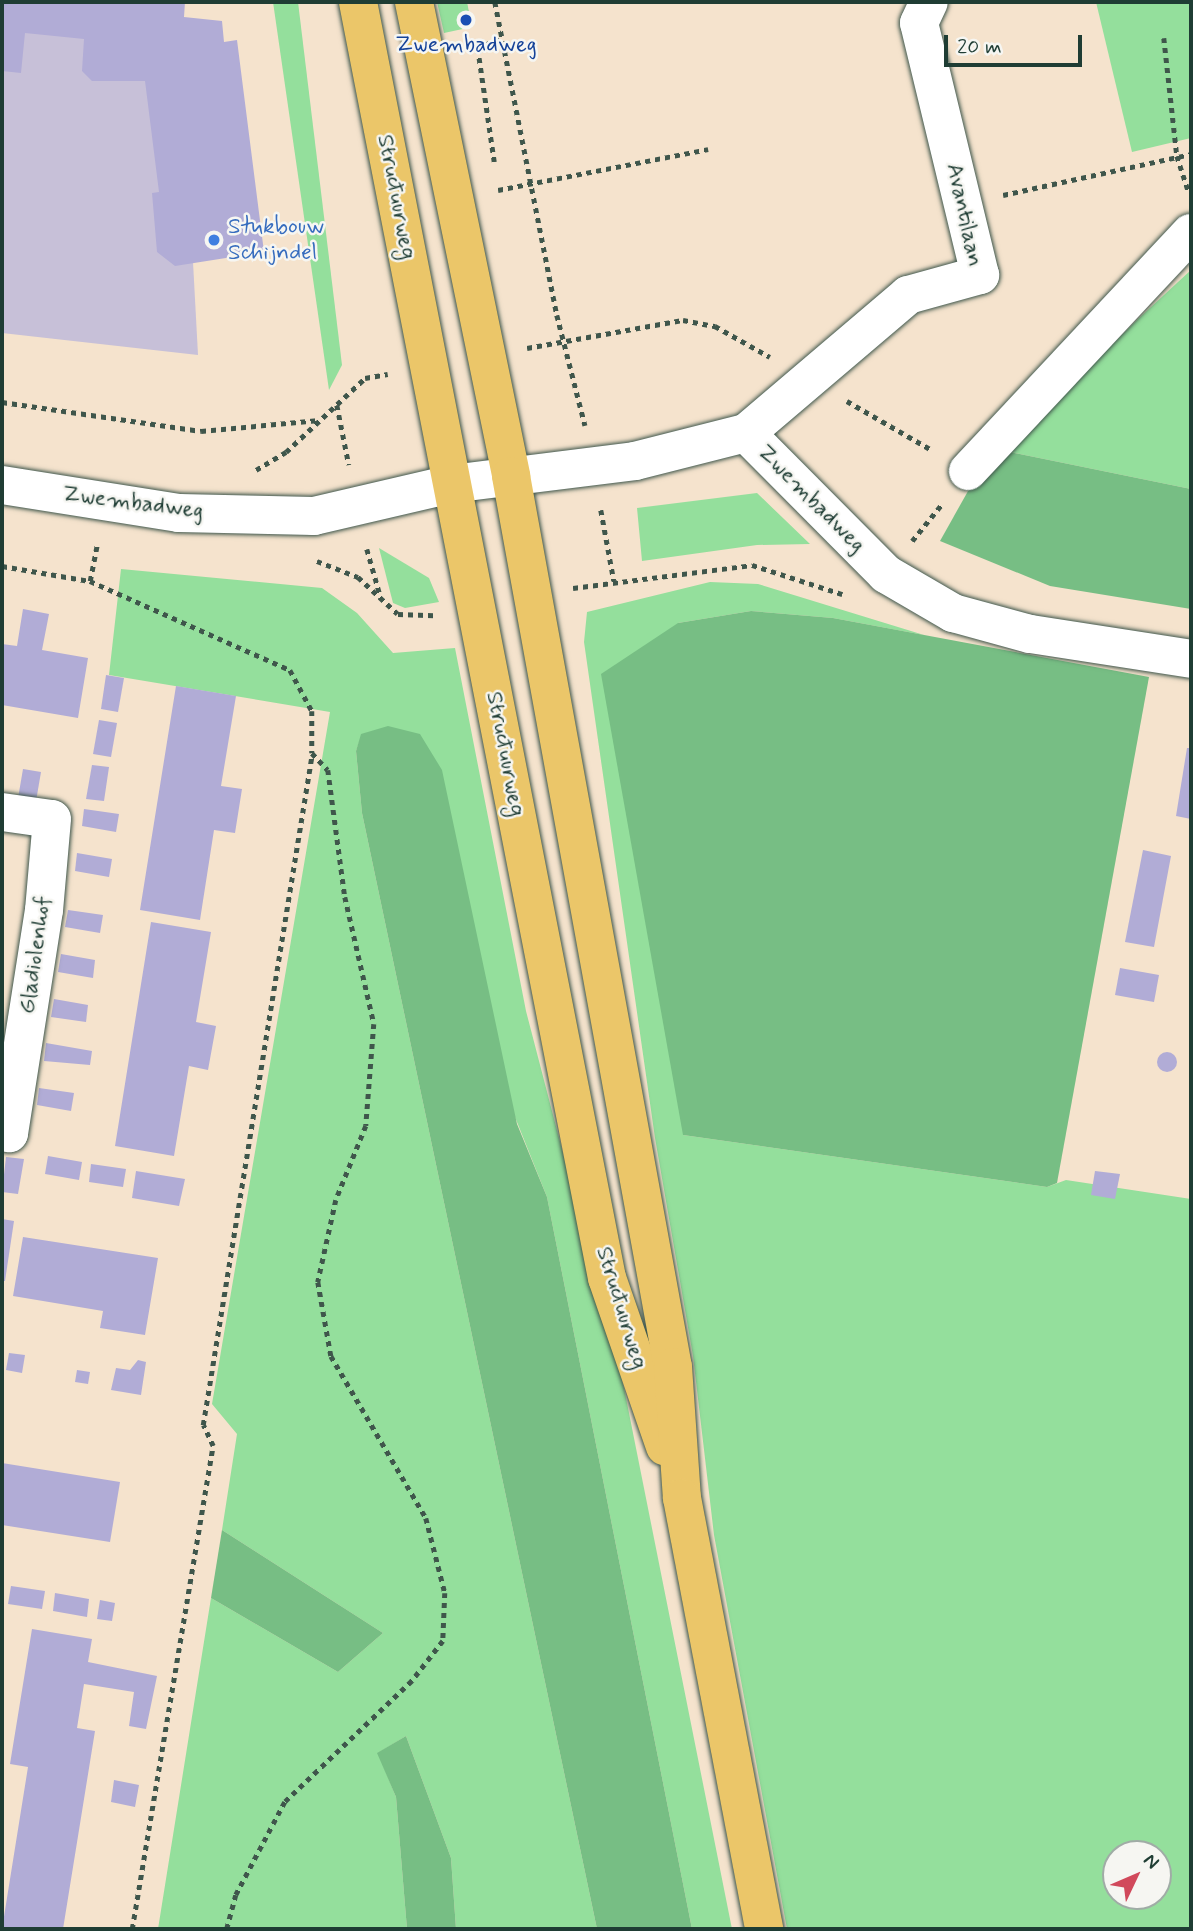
<!DOCTYPE html>
<html>
<head>
<meta charset="utf-8">
<style>
	body { margin:0 }
	#map { position:relative; width:1193px; height:1931px; overflow:hidden; background:#f5e3cd; font-family:Mynerve,sans-serif }
	div>[style] { position:absolute }
	[style*='--x'] { left:calc(var(--x)*1px); top:calc(var(--y)*1px); width:calc(var(--w)*1px); rotate:calc(var(--a)*1deg) }
	.industrial>* { inset:0; background:#c7c0d8 }
	.green>* { inset:0; background:#94df9c }
	.forest>* { inset:0; background:#77be84 }
	.building>* { inset:0; background:#b1acd6 }
	.round { border-radius:50% }
	.path>* { height:4.5px; margin-top:-2.25px; transform-origin:0; background:repeating-linear-gradient(90deg,#3f564b 0 5px,transparent 0 10px) }
	.roads { filter:drop-shadow(0 0 2px #3f564b) drop-shadow(0 0 2px #3f564b) }
	.minor>* { height:38px; margin:-19px; padding:0 19px; transform-origin:19px; border-radius:19px; background:#fff }
	.major>* { height:38px; margin:-19px; padding:0 19px; transform-origin:19px; border-radius:19px; background:#ebc669 }
	.dots>* { width:19px; height:19px; translate:-50% -50%; box-sizing:border-box; border:4px solid #f6f6f2; border-radius:50% }
	span { translate:-50% -50%; white-space:nowrap; text-align:center; line-height:1.15; -webkit-text-stroke:5px #f6f6f2; paint-order:stroke }
	.transit-label { font-size:23px; color:#164399 }
	.street-label { font-size:23px; color:#1f3d34 }
	.shop-label { font-size:23px; color:#366cbe }
	.left { translate:0 -50%; text-align:left }
	.frame { position:absolute; inset:0; border:4px solid #1f3d34; pointer-events:none }
	.north { position:absolute; left:1102px; top:1840px; width:70px; height:70px; box-sizing:border-box; background:#f6f6f2; border:2px solid #a0aca6; border-radius:50%; rotate:46deg; font-size:19px; font-weight:700; line-height:28px; text-align:center; color:#1f3d34 }
	.north::after { content:''; display:block; margin:auto; width:24px; height:32px; background:#d1495b; clip-path:polygon(50% 0,100% 100%,50% 72%,0 100%) }
	.scale { position:absolute; left:944px; top:35px; width:138px; height:32px; box-sizing:border-box; border:4px solid #1f3d34; border-top:0; padding-left:9px; font-size:21px; line-height:24px; white-space:nowrap; color:#1f3d34; -webkit-text-stroke:5px #f6f6f2; paint-order:stroke }
</style>
</head>
<body>
<div id="map">
	<div class="industrial">
		<i style="clip-path:polygon(2px 2px,179px 2px,198px 355px,2px 333px)"></i>
	</div>
	<div class="green">
		<i style="clip-path:polygon(273px 2px,298px 2px,342px 365px,329px 390px)"></i>
		<i style="clip-path:polygon(437px 2px,467px 2px,472px 27px,444px 33px)"></i>
		<i style="clip-path:polygon(1096px 2px,1191px 2px,1191px 138px,1132px 152px)"></i>
		<i style="clip-path:polygon(1191px 270px,1191px 489px,1005px 451px,1138px 319px)"></i>
		<i style="clip-path:polygon(757px 493px,810px 544px,757px 545px,642px 561px,637px 508px)"></i>
		<i style="clip-path:polygon(379px 548px,429px 578px,439px 602px,405px 608px,393px 603px)"></i>
		<i style="clip-path:polygon(121px 569px,322px 588px,357px 613px,393px 653px,455px 648px,526px 1011px,624px 1388px,732px 1929px,692px 1929px,547px 1197px,362px 734px,356px 751px,362px 813px,597px 1929px,456px 1929px,451px 1858px,406px 1736px,378px 1753px,396px 1797px,407px 1929px,158px 1929px,211px 1598px,338px 1672px,383px 1633px,222px 1530px,237px 1434px,212px 1404px,330px 712px,109px 675px)"></i>
		<i style="clip-path:polygon(evenodd,710px 582px,758px 584px,924px 635px,833px 618px,751px 611px,678px 623px,683px 1135px,1047px 1187px,1066px 1180px,1191px 1199px,1191px 1929px,787px 1929px,714px 1535px,693px 1356px,655px 1138px,584px 642px,587px 612px,710px 582px,1116px 1854px,1158px 1854px,1158px 1896px,1116px 1896px,1116px 1854px)"></i>
	</div>
	<div class="forest">
		<i style="clip-path:polygon(1005px 451px,1191px 489px,1191px 609px,1050px 586px,940px 541px,972px 484px)"></i>
		<i style="clip-path:polygon(751px 611px,833px 618px,1149px 677px,1057px 1183px,1047px 1187px,683px 1135px,601px 674px,678px 623px)"></i>
		<i style="clip-path:polygon(388px 726px,420px 734px,442px 770px,517px 1124px,547px 1197px,692px 1929px,597px 1929px,362px 813px,356px 751px,361px 734px)"></i>
		<i style="clip-path:polygon(222px 1530px,383px 1633px,338px 1672px,211px 1598px)"></i>
		<i style="clip-path:polygon(406px 1736px,451px 1858px,456px 1929px,407px 1929px,396px 1797px,377px 1753px)"></i>
	</div>
	<div class="building">
		<i style="clip-path:polygon(2px 2px,185px 2px,184px 17px,222px 21px,224px 42px,237px 40px,264px 252px,175px 266px,157px 252px,152px 193px,159px 192px,145px 81px,92px 81px,82px 71px,84px 39px,25px 33px,21px 73px,2px 71px)"></i>
		<i style="clip-path:polygon(23px 609px,49px 614px,42px 650px,88px 658px,78px 718px,2px 705px,2px 644px,17px 646px)"></i>
		<i style="clip-path:polygon(106px 675px,124px 678px,118px 712px,101px 709px)"></i>
		<i style="clip-path:polygon(176px 686px,236px 696px,221px 786px,242px 789px,235px 833px,214px 830px,200px 920px,140px 910px)"></i>
		<i style="clip-path:polygon(99px 720px,117px 723px,111px 757px,93px 754px)"></i>
		<i style="clip-path:polygon(1187px 748px,1191px 748px,1191px 819px,1176px 816px)"></i>
		<i style="clip-path:polygon(92px 765px,109px 767px,104px 801px,86px 799px)"></i>
		<i style="clip-path:polygon(23px 769px,41px 772px,35px 807px,17px 804px)"></i>
		<i style="clip-path:polygon(84px 809px,119px 814px,116px 832px,82px 826px)"></i>
		<i style="clip-path:polygon(1143px 850px,1171px 856px,1154px 947px,1125px 942px)"></i>
		<i style="clip-path:polygon(77px 853px,112px 859px,109px 877px,75px 871px)"></i>
		<i style="clip-path:polygon(68px 910px,103px 915px,100px 933px,65px 927px)"></i>
		<i style="clip-path:polygon(151px 922px,211px 932px,196px 1022px,216px 1026px,208px 1070px,189px 1066px,174px 1156px,115px 1146px)"></i>
		<i style="clip-path:polygon(61px 954px,95px 960px,93px 978px,58px 972px)"></i>
		<i style="clip-path:polygon(1120px 968px,1159px 975px,1154px 1002px,1115px 995px)"></i>
		<i style="clip-path:polygon(54px 999px,88px 1005px,86px 1022px,51px 1017px)"></i>
		<i style="clip-path:polygon(46px 1043px,92px 1051px,90px 1065px,44px 1061px)"></i>
		<i class="round" style="left:1157px;top:1052px;width:20px;height:20px"></i>
		<i style="clip-path:polygon(39px 1088px,74px 1093px,71px 1111px,37px 1105px)"></i>
		<i style="clip-path:polygon(48px 1156px,82px 1162px,79px 1180px,45px 1174px)"></i>
		<i style="clip-path:polygon(6px 1157px,24px 1159px,18px 1194px,2px 1192px)"></i>
		<i style="clip-path:polygon(91px 1164px,126px 1169px,123px 1187px,89px 1182px)"></i>
		<i style="clip-path:polygon(136px 1171px,185px 1179px,179px 1206px,132px 1198px)"></i>
		<i style="clip-path:polygon(1095px 1171px,1120px 1174px,1115px 1199px,1091px 1195px)"></i>
		<i style="clip-path:polygon(2px 1219px,14px 1221px,5px 1281px,2px 1281px)"></i>
		<i style="clip-path:polygon(23px 1237px,158px 1258px,145px 1335px,100px 1328px,103px 1311px,13px 1296px)"></i>
		<i style="clip-path:polygon(9px 1353px,25px 1355px,22px 1373px,6px 1370px)"></i>
		<i style="clip-path:polygon(138px 1360px,146px 1362px,141px 1395px,111px 1390px,116px 1368px,130px 1370px)"></i>
		<i style="clip-path:polygon(77px 1370px,90px 1372px,88px 1384px,75px 1382px)"></i>
		<i style="clip-path:polygon(2px 1463px,120px 1482px,110px 1542px,2px 1525px)"></i>
		<i style="clip-path:polygon(11px 1586px,45px 1591px,42px 1609px,8px 1604px)"></i>
		<i style="clip-path:polygon(55px 1593px,89px 1599px,87px 1617px,53px 1611px)"></i>
		<i style="clip-path:polygon(100px 1600px,115px 1603px,112px 1621px,97px 1619px)"></i>
		<i style="clip-path:polygon(32px 1629px,92px 1639px,88px 1662px,157px 1676px,146px 1729px,129px 1726px,134px 1692px,84px 1684px,77px 1728px,95px 1731px,63px 1929px,2px 1929px,28px 1767px,10px 1764px)"></i>
		<i style="clip-path:polygon(114px 1780px,139px 1785px,135px 1807px,111px 1802px)"></i>
	</div>
	<div class="path">
		<i style="--x:495;--y:2;--w:319;--a:78.8"></i>
		<i style="--x:557;--y:315;--w:114;--a:75.7"></i>
		<i style="--x:1164;--y:38;--w:119;--a:83.7"></i>
		<i style="--x:1177;--y:156;--w:36;--a:72"></i>
		<i style="--x:494;--y:162;--w:111;--a:-98.3"></i>
		<i style="--x:478;--y:52;--w:31;--a:-40"></i>
		<i style="--x:498;--y:190;--w:214;--a:-11"></i>
		<i style="--x:1003;--y:195;--w:192;--a:-12.3"></i>
		<i style="--x:527;--y:348;--w:158;--a:-10.2"></i>
		<i style="--x:683;--y:320;--w:33;--a:11"></i>
		<i style="--x:715;--y:326;--w:63;--a:29.4"></i>
		<i style="--x:847;--y:401;--w:96;--a:30"></i>
		<i style="--x:2;--y:402;--w:201;--a:8.3"></i>
		<i style="--x:201;--y:431;--w:119;--a:-5.3"></i>
		<i style="--x:337;--y:405;--w:61;--a:78.7"></i>
		<i style="--x:256;--y:470;--w:35;--a:-31"></i>
		<i style="--x:286;--y:452;--w:108;--a:-43.1"></i>
		<i style="--x:365;--y:378;--w:23;--a:-10"></i>
		<i style="--x:601;--y:510;--w:72;--a:79.6"></i>
		<i style="--x:912;--y:541;--w:48;--a:-51"></i>
		<i style="--x:367;--y:549;--w:51;--a:74.1"></i>
		<i style="--x:317;--y:561;--w:44;--a:21.3"></i>
		<i style="--x:358;--y:577;--w:54;--a:42.8"></i>
		<i style="--x:398;--y:614;--w:36;--a:2"></i>
		<i style="--x:2;--y:566;--w:89;--a:9.7"></i>
		<i style="--x:90;--y:581;--w:219;--a:24"></i>
		<i style="--x:290;--y:670;--w:47;--a:61.8"></i>
		<i style="--x:312;--y:711;--w:42;--a:90"></i>
		<i style="--x:312;--y:753;--w:23;--a:47"></i>
		<i style="--x:328;--y:770;--w:128;--a:82.4"></i>
		<i style="--x:345;--y:897;--w:130;--a:77.1"></i>
		<i style="--x:374;--y:1024;--w:102;--a:94.5"></i>
		<i style="--x:366;--y:1126;--w:80;--a:112.1"></i>
		<i style="--x:336;--y:1200;--w:84;--a:102.4"></i>
		<i style="--x:318;--y:1282;--w:75;--a:80"></i>
		<i style="--x:331;--y:1356;--w:188;--a:59.6"></i>
		<i style="--x:426;--y:1518;--w:77;--a:75.8"></i>
		<i style="--x:445;--y:1593;--w:48;--a:92.4"></i>
		<i style="--x:443;--y:1641;--w:51;--a:127.8"></i>
		<i style="--x:412;--y:1681;--w:175;--a:136.4"></i>
		<i style="--x:285;--y:1802;--w:105;--a:117.8"></i>
		<i style="--x:236;--y:1895;--w:35;--a:105"></i>
		<i style="--x:90;--y:581;--w:38;--a:-79"></i>
		<i style="--x:573;--y:588;--w:180;--a:-7.3"></i>
		<i style="--x:752;--y:565;--w:95;--a:17.9"></i>
		<i style="--x:132;--y:1929;--w:490;--a:-80.5"></i>
		<i style="--x:213;--y:1446;--w:23;--a:-115"></i>
		<i style="--x:203;--y:1425;--w:680;--a:-80.77"></i>
	</div>
	<div class="roads">
		<div class="minor">
			<i style="--x:746;--y:433;--w:199;--a:45.2"></i>
			<i style="--x:886;--y:574;--w:78;--a:30.2"></i>
			<i style="--x:953;--y:613;--w:80;--a:15.3"></i>
			<i style="--x:1030;--y:634;--w:163;--a:8.8"></i>
			<i style="--x:968;--y:471;--w:326;--a:-46.9"></i>
			<i style="--x:2;--y:485;--w:179;--a:9"></i>
			<i style="--x:179;--y:513;--w:135;--a:1.3"></i>
			<i style="--x:314;--y:516;--w:141;--a:-13.1"></i>
			<i style="--x:451;--y:484;--w:185;--a:-7.1"></i>
			<i style="--x:635;--y:461;--w:114;--a:-14.2"></i>
			<i style="--x:746;--y:433;--w:213;--a:-40.4"></i>
			<i style="--x:908;--y:295;--w:75;--a:-15.5"></i>
			<i style="--x:980;--y:275;--w:259;--a:-103.6"></i>
			<i style="--x:919;--y:23;--w:23;--a:-65"></i>
			<i style="--x:2;--y:812;--w:50;--a:8"></i>
			<i style="--x:52;--y:819;--w:91;--a:95"></i>
			<i style="--x:44;--y:910;--w:226;--a:98.9"></i>
			<i style="--x:9;--y:1133;--w:7;--a:-172"></i>
		</div>
		<div class="major">
			<i style="--x:358;--y:2;--w:1300;--a:78.96"></i>
			<i style="--x:607;--y:1278;--w:178;--a:71"></i>
			<i style="--x:414;--y:2;--w:484;--a:78.4"></i>
			<i style="--x:511;--y:476;--w:906;--a:79.7"></i>
			<i style="--x:673;--y:1367;--w:131;--a:86.1"></i>
			<i style="--x:682;--y:1498;--w:439;--a:79.2"></i>
		</div>
	</div>
	<div class="dots">
		<i style="left:466px;top:20px;background:#1a4fb4"></i>
		<i style="left:214px;top:240px;background:#3f7fe0"></i>
	</div>
	<div class="transit-label">
		<span style="left:466px;top:45px">Zwembadweg</span>
	</div>
	<div class="street-label">
		<span style="left:396px;top:197px;rotate:79deg">Structuurweg</span>
		<span style="left:964px;top:215px;rotate:78deg">Avantilaan</span>
		<span style="left:811px;top:499px;rotate:45deg">Zwembadweg</span>
		<span style="left:133px;top:503px;rotate:7deg">Zwembadweg</span>
		<span style="left:505px;top:754px;rotate:79deg">Structuurweg</span>
		<span style="left:36px;top:955px;rotate:-82deg">Gladiolenhof</span>
		<span style="left:621px;top:1308px;rotate:73deg">Structuurweg</span>
	</div>
	<div class="shop-label">
		<span class="left" style="left:228px;top:240px">Stukbouw<br>Schijndel</span>
	</div>
	<div class="frame"></div>
	<div class="north">N</div>
	<div class="scale">20 m</div>
</div>
</body>
</html>
